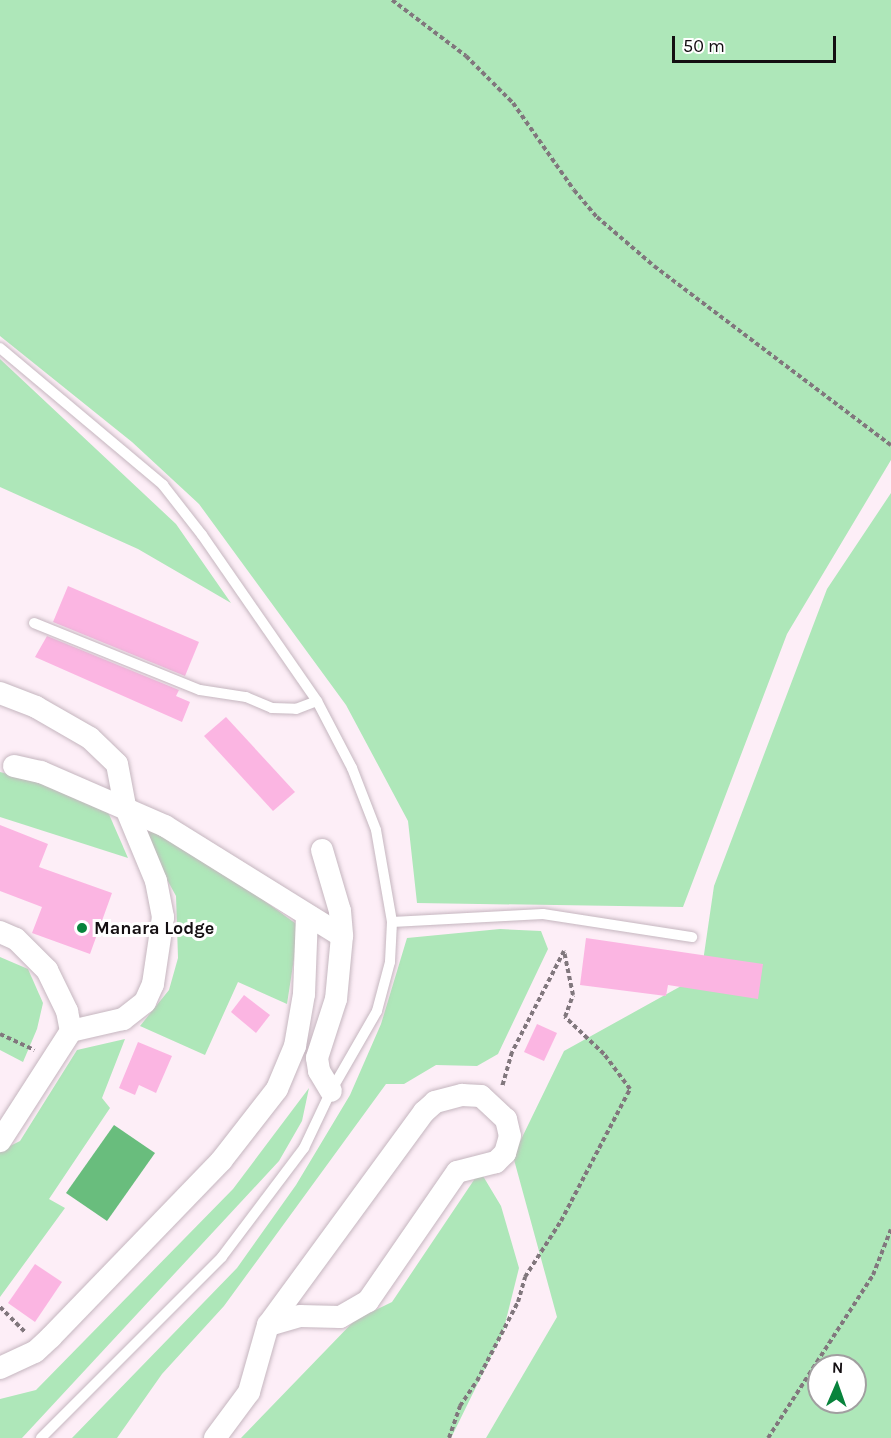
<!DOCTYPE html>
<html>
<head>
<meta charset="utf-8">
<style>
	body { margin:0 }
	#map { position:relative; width:891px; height:1438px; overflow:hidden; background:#fdeef7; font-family:Karla,sans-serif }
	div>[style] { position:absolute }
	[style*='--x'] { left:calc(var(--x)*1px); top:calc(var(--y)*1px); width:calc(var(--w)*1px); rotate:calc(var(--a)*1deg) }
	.green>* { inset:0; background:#aee7b9 }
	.water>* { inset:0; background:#69bd7d }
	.building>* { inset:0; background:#fbb5e2 }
	.path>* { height:4px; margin-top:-2px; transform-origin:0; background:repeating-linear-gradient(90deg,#81777d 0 4.5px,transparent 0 7.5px) }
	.roads { filter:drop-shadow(0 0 2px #c5b6bf) drop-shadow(0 0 2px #c5b6bf) }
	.service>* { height:10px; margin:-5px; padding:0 5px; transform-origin:5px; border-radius:5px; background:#fff }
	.minor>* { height:22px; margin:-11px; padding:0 11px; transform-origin:11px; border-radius:11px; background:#fff }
	.dots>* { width:16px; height:16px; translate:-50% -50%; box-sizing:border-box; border:3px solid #fff; border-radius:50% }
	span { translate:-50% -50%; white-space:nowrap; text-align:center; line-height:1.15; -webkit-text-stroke:6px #fff; paint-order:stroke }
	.poi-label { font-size:18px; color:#140f12; font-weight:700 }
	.left { translate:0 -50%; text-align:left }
	.north { position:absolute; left:807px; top:1354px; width:60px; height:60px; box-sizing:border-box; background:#fff; border:2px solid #a19fa0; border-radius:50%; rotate:2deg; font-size:16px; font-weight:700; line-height:24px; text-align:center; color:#140f12 }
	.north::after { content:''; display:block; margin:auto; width:21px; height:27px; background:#08833c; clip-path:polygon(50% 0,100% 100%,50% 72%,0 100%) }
	.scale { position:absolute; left:672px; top:36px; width:164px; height:27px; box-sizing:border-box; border:3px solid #140f12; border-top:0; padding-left:8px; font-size:18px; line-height:21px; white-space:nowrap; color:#140f12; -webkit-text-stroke:4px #fff; paint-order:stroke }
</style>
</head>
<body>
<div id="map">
	<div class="green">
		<i style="clip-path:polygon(0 0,891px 0,891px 460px,787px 634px,683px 907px,417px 903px,408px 821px,346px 705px,199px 504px,132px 442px,0 336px)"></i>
		<i style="clip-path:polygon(0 359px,176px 524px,231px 603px,138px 549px,0 487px)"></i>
		<i style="clip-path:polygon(evenodd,891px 493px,891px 1438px,486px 1438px,557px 1317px,513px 1156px,564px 1051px,701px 975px,714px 886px,827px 589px,891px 493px,819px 1366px,855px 1366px,855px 1402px,819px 1402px,819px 1366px)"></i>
		<i style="clip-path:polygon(0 772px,59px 787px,108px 812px,128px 858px,0 817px)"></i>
		<i style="clip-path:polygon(148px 829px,189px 846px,299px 926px,287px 1004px,238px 982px,205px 1055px,140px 1026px,169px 990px,178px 958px,176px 896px,146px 841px)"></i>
		<i style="clip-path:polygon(500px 929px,541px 931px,548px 949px,498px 1054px,477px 1066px,436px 1065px,404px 1084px,386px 1084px,224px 1306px,162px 1374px,117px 1438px,72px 1438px,237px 1268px,296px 1185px,350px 1095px,381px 1024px,407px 938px)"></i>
		<i style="clip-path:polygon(0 957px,28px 969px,43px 1003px,37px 1029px,23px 1062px,0 1050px)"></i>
		<i style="clip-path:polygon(125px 1039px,102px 1098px,110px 1108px,49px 1199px,65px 1208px,0 1297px,0 1151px,20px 1141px,77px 1050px)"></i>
		<i style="clip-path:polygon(309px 1088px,302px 1121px,279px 1161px,22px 1438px,0 1438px,0 1399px,36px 1390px,233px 1189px)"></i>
		<i style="clip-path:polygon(480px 1171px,501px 1206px,519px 1268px,503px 1332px,451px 1438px,241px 1438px,355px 1320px,392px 1302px)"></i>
	</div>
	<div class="water">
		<i style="clip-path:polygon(114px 1125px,155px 1153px,107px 1221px,66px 1193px)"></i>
	</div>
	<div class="building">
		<i style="clip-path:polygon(68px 586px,199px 642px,185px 676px,53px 622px)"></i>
		<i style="clip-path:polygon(47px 636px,179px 690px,176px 696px,190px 702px,182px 722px,35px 657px)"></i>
		<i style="clip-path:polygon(226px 717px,295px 792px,273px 811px,204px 736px)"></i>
		<i style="clip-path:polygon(0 825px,48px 844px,39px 867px,112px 893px,90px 954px,32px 933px,42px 907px,0 891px)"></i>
		<i style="clip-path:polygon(586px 938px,763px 964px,758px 999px,668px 985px,666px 996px,580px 985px)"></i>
		<i style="clip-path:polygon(244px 995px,270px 1015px,256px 1033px,231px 1012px)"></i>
		<i style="clip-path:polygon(537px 1024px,557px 1033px,544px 1061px,524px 1052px)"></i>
		<i style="clip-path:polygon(138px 1042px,172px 1056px,156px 1093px,139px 1085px,135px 1095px,119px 1088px)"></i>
		<i style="clip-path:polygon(35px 1264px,62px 1282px,35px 1322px,8px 1303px)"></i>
	</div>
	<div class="path">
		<i style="--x:392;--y:0;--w:93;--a:37.1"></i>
		<i style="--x:466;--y:56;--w:66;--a:45"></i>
		<i style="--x:513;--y:103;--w:106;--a:55"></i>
		<i style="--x:574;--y:190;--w:35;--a:50"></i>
		<i style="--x:597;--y:217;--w:75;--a:40.7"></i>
		<i style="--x:654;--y:266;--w:297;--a:37.1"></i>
		<i style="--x:0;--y:1034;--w:38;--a:25"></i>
		<i style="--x:0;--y:1307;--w:35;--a:45"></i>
		<i style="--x:449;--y:1438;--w:34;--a:-71"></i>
		<i style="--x:460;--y:1406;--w:30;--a:-56"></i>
		<i style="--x:477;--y:1381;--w:89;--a:-62.6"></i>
		<i style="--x:518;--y:1302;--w:26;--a:-74"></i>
		<i style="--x:525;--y:1277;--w:67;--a:-57.3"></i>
		<i style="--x:561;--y:1221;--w:149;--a:-62.4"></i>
		<i style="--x:630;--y:1089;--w:44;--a:-126.6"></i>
		<i style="--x:604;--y:1054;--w:54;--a:-136.5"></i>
		<i style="--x:565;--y:1017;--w:23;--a:-70"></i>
		<i style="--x:573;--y:995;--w:45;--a:-101.6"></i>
		<i style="--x:564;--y:951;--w:114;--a:117.2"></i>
		<i style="--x:512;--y:1052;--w:35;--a:106"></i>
		<i style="--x:768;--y:1438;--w:194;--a:-57.2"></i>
		<i style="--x:873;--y:1275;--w:49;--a:-68.6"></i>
	</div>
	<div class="roads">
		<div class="service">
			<i style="--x:0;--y:348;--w:213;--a:40"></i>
			<i style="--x:163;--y:485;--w:63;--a:52"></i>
			<i style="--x:202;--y:535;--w:202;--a:55.3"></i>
			<i style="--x:317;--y:701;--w:76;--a:62.4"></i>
			<i style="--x:352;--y:768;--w:66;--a:68.8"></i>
			<i style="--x:376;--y:830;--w:93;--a:80.1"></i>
			<i style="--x:392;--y:922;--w:40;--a:92.9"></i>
			<i style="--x:390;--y:962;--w:51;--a:104.9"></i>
			<i style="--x:377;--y:1011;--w:92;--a:119.9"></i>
			<i style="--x:331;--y:1091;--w:63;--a:115.3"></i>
			<i style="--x:304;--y:1148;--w:136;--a:127"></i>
			<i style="--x:222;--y:1257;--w:256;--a:135"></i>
			<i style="--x:34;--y:623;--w:179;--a:22"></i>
			<i style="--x:200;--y:690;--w:47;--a:8.7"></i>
			<i style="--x:246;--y:697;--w:28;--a:23"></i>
			<i style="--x:272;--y:708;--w:24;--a:2"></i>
			<i style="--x:296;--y:709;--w:22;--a:-21"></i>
			<i style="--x:392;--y:922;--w:151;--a:-3"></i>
			<i style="--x:543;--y:914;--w:151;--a:8.8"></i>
		</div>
		<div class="minor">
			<i style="--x:0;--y:693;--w:39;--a:21"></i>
			<i style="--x:36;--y:707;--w:62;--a:29.9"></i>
			<i style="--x:90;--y:738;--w:37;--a:44"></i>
			<i style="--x:117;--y:764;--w:43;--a:79.2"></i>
			<i style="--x:125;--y:806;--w:81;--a:67.5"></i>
			<i style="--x:156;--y:881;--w:37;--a:79"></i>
			<i style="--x:163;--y:917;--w:68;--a:98.5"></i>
			<i style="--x:153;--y:984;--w:20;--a:114"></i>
			<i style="--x:145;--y:1002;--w:28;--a:142"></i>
			<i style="--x:123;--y:1019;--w:53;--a:167"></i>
			<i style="--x:14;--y:766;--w:28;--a:13"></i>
			<i style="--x:41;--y:772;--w:135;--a:23.5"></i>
			<i style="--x:165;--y:826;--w:208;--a:31.9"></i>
			<i style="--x:322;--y:850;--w:64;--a:73.6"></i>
			<i style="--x:340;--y:911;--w:25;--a:85"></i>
			<i style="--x:342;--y:936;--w:63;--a:95.4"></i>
			<i style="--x:336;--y:999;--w:62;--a:107.9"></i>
			<i style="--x:317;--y:1058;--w:13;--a:81"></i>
			<i style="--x:319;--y:1071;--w:23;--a:59"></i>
			<i style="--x:0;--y:932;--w:17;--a:24"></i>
			<i style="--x:16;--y:939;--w:44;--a:45"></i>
			<i style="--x:47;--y:970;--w:46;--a:64"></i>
			<i style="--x:67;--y:1011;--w:20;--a:79"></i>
			<i style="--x:71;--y:1031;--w:131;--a:122.8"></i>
			<i style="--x:462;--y:1095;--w:19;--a:3"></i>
			<i style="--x:481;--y:1096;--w:34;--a:43"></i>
			<i style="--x:506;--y:1119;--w:17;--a:77"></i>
			<i style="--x:510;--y:1136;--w:18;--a:106"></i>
			<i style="--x:505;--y:1153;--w:13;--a:135"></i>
			<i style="--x:496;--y:1162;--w:40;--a:165.6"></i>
			<i style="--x:457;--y:1172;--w:157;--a:124.6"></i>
			<i style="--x:368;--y:1301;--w:32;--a:150"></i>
			<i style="--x:340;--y:1317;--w:40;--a:-178.6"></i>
			<i style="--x:300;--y:1316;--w:33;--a:164"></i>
			<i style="--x:268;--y:1325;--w:264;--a:-53.8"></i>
			<i style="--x:424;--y:1112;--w:15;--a:-42"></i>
			<i style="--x:435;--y:1102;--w:28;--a:-15"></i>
			<i style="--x:0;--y:1368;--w:38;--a:-25"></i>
			<i style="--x:35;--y:1352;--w:22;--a:-43"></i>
			<i style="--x:51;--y:1337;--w:245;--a:-46"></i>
			<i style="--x:221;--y:1161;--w:91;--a:-52.1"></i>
			<i style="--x:277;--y:1089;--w:47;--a:-67.3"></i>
			<i style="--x:295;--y:1046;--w:53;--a:-80.2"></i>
			<i style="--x:304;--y:994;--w:78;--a:-87.8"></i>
			<i style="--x:215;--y:1438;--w:57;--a:-53.5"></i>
			<i style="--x:249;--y:1392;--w:70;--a:-74.2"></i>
		</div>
	</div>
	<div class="dots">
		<i style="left:82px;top:928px;background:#08833c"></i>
	</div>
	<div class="poi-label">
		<span class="left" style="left:94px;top:928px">Manara Lodge</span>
	</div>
	<div class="north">N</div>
	<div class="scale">50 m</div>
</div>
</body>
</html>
